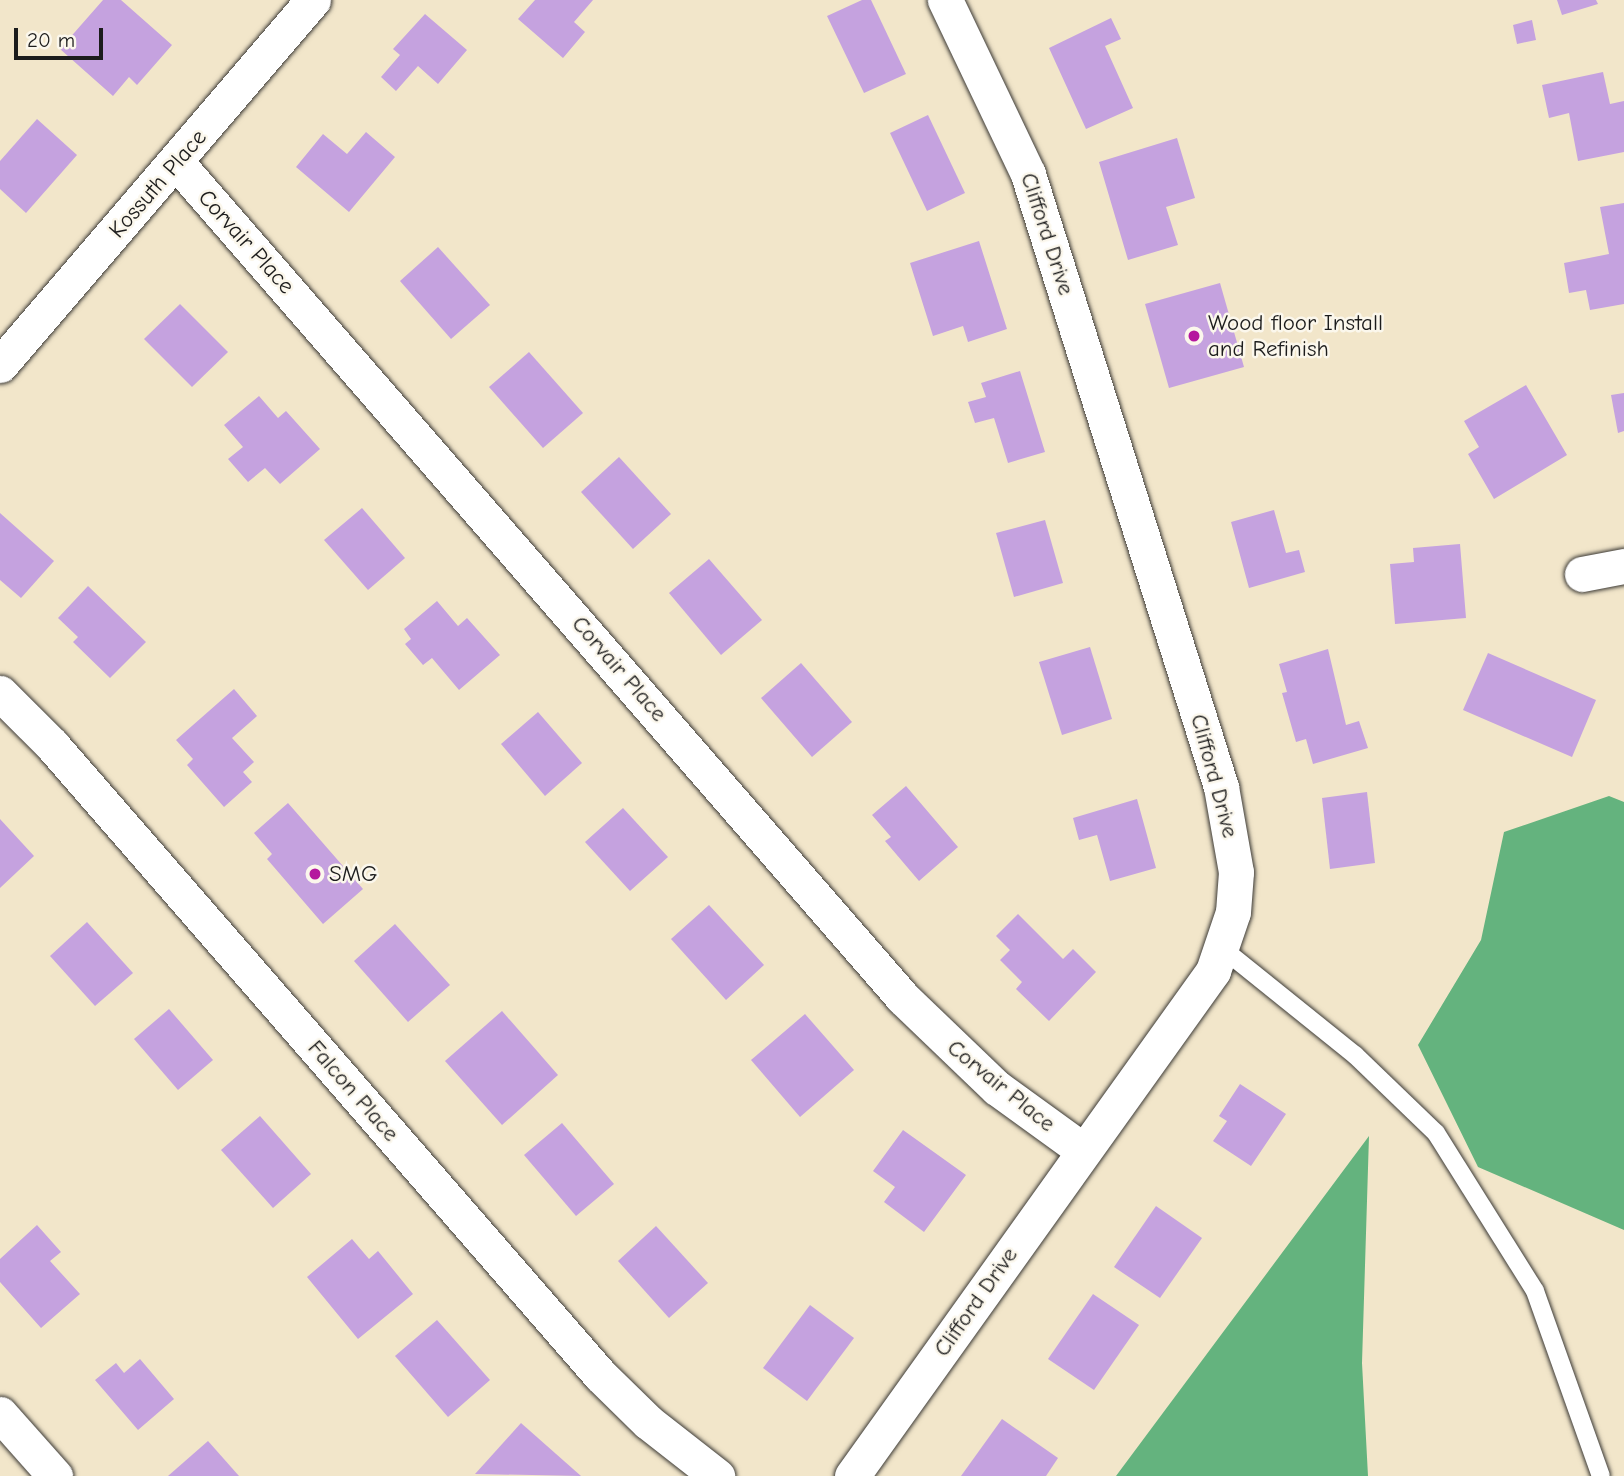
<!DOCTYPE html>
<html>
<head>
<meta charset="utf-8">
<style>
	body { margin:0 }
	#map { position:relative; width:1624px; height:1476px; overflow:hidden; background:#f2e6ca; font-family:"Comic Neue",sans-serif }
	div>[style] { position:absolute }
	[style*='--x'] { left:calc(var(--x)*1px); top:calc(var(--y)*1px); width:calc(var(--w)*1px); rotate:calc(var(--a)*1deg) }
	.forest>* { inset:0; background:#64b37e }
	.building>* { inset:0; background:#c5a2df }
	.roads { filter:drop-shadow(0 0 2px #3c3a36) drop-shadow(0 0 2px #3c3a36) }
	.service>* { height:18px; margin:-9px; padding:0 9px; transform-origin:9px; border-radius:9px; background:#fff }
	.minor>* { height:35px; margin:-17.5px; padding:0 17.5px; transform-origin:17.5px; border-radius:17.5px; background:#fff }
	.dots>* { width:19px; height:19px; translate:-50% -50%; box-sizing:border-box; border:4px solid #fbf7ec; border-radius:50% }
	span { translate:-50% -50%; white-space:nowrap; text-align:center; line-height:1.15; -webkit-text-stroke:5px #fbf7ec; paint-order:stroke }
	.street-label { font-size:23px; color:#1c1c1c }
	.poi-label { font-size:23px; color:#1c1c1c }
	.left { translate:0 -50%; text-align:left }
	.scale { position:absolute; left:14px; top:28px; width:89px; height:32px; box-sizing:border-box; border:4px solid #1c1c1c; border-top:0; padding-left:9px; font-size:21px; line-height:24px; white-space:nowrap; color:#1c1c1c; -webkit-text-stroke:5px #fbf7ec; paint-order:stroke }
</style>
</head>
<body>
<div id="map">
	<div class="forest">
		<i style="clip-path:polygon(1609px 796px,1624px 802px,1624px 1230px,1478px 1167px,1418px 1045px,1481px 940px,1504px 832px)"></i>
		<i style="clip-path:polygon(1369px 1136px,1362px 1363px,1368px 1476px,1116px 1476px)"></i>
	</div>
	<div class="building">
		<i style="clip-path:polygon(103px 0,121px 0,172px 45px,137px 85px,129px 77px,113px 96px,60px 49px)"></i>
		<i style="clip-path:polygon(535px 0,593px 0,574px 22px,585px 32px,563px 58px,518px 19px)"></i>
		<i style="clip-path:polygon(862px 0,871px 0,906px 74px,864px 93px,827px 16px)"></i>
		<i style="clip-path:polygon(1557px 0,1596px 0,1598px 4px,1562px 15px)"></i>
		<i style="clip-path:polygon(425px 14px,467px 50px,438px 84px,418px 66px,396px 91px,381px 77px,400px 55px,393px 49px)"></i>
		<i style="clip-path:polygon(1111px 18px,1121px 39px,1105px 46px,1133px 108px,1086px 129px,1049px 48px)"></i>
		<i style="clip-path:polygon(1532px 20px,1536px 40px,1517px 44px,1513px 25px)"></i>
		<i style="clip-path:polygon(1603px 72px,1610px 104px,1624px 101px,1624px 152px,1578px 161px,1569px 113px,1549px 118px,1542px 85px)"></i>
		<i style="clip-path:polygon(928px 115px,965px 193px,927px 211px,890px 133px)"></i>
		<i style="clip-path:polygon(37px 119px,77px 155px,26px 213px,0 189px,0 161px)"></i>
		<i style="clip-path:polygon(366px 132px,395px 157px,349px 212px,296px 167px,323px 134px,347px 154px)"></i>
		<i style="clip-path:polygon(1177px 138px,1195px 198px,1166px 207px,1178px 245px,1128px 260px,1099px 162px)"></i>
		<i style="clip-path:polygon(1624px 203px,1624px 304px,1590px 310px,1586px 290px,1569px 293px,1564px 263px,1609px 254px,1600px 207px)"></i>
		<i style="clip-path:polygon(979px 241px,1007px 329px,968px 342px,963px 326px,933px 336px,910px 263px)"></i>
		<i style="clip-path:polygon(438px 247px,490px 305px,451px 339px,400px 281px)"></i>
		<i style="clip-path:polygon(1220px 283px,1244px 367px,1169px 388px,1145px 304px)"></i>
		<i style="clip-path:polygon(180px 304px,228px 352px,192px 387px,144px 339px)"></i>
		<i style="clip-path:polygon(529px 352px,583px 413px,543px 448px,489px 387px)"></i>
		<i style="clip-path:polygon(1020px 371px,1045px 452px,1008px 463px,994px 418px,975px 423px,968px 402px,986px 397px,981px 383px)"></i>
		<i style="clip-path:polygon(1526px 385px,1567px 455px,1494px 499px,1468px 454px,1479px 447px,1464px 421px)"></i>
		<i style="clip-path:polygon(1624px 393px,1624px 431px,1618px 433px,1611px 395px)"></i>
		<i style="clip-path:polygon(259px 396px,278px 418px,286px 411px,320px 449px,280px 484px,265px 468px,248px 482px,228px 459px,243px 447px,224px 425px)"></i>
		<i style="clip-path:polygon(619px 457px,671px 514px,633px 549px,581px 492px)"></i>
		<i style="clip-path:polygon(362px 508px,405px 558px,368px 590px,324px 540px)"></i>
		<i style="clip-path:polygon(1274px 510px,1286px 553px,1299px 550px,1305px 572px,1249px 588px,1231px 522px)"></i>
		<i style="clip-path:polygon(0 513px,54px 561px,21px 598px,0 580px)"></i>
		<i style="clip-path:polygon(1045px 520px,1063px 583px,1014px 597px,996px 533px)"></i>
		<i style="clip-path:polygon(1460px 544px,1466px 618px,1395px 624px,1390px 564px,1414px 562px,1413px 548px)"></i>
		<i style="clip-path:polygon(709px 559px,762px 620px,721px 655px,669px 593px)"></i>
		<i style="clip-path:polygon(88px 586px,146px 642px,110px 678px,73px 642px,78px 637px,58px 618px)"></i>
		<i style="clip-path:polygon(437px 601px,458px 626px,467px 618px,500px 655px,459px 690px,432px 658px,423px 665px,405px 644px,411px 639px,404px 629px)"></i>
		<i style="clip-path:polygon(1090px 647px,1112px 719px,1062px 735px,1039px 662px)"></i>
		<i style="clip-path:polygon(1328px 649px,1346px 725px,1359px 721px,1368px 748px,1313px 764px,1306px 739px,1296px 742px,1282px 693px,1287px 692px,1279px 664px)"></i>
		<i style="clip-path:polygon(1488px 653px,1596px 700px,1572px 757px,1463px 710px)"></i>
		<i style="clip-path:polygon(801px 663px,852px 722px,812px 757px,761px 698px)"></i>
		<i style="clip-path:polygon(234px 689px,257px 716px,232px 738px,254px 762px,243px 772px,252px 782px,224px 807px,187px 765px,193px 759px,176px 740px)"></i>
		<i style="clip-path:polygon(538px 712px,582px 763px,545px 796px,501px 744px)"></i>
		<i style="clip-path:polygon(906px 786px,958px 847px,919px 881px,885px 841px,891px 837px,872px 815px)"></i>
		<i style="clip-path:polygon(1367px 792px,1375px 863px,1330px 869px,1322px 798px)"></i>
		<i style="clip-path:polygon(1137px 799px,1156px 868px,1110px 881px,1097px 835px,1079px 840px,1073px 818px)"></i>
		<i style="clip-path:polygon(288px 803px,363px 889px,323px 924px,267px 859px,272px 854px,254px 833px)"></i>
		<i style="clip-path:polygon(623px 808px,668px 857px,630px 891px,585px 842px)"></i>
		<i style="clip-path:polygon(0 819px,34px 856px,0 888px)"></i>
		<i style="clip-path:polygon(709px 905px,764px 965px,726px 1000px,671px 939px)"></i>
		<i style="clip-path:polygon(1018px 914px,1063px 959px,1073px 949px,1096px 972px,1049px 1021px,1016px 989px,1022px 982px,1000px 960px,1010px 950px,996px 936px)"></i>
		<i style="clip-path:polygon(87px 922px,133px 973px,95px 1006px,50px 956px)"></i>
		<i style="clip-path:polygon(395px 924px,450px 985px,408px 1022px,354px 961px)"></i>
		<i style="clip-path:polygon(169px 1009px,213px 1060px,178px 1090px,134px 1039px)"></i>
		<i style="clip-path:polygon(502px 1011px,558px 1075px,502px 1125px,445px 1061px)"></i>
		<i style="clip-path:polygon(805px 1014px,854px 1070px,800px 1117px,751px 1060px)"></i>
		<i style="clip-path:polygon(1240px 1084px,1286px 1114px,1251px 1166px,1213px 1141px,1227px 1121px,1219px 1116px)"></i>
		<i style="clip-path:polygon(260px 1116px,311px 1174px,273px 1208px,221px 1150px)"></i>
		<i style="clip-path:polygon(562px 1123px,614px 1184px,576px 1216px,524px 1155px)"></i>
		<i style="clip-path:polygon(903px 1130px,966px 1175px,924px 1232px,884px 1202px,895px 1187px,873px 1171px)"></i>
		<i style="clip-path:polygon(1156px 1206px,1202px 1238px,1160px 1298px,1114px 1267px)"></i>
		<i style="clip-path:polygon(37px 1225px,61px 1252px,50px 1261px,80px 1294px,41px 1328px,0 1282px,0 1259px)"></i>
		<i style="clip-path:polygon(656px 1226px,708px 1283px,669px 1318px,618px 1261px)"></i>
		<i style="clip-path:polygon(352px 1239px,369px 1259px,378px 1251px,413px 1294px,358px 1339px,307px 1277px)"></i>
		<i style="clip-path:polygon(1093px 1294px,1139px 1325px,1094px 1390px,1048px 1359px)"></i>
		<i style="clip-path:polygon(810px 1305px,854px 1338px,807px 1401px,763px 1368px)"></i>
		<i style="clip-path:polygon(437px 1320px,490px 1380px,448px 1417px,395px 1356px)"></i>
		<i style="clip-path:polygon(140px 1359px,174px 1399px,138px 1430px,95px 1380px,116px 1363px,124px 1373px)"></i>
		<i style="clip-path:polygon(1002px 1419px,1058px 1458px,1046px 1476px,961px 1476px)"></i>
		<i style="clip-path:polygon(521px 1423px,581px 1476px,475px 1474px)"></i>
		<i style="clip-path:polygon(208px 1441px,239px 1476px,168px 1476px)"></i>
	</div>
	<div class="roads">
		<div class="service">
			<i style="--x:1223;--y:949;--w:169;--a:38.8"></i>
			<i style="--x:1355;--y:1055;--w:112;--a:43.9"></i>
			<i style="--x:1436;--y:1133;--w:186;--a:57.9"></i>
			<i style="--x:1535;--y:1291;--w:196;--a:70.4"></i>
		</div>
		<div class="minor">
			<i style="--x:177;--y:163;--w:1106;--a:48.99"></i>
			<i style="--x:903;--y:998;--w:130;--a:43.8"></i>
			<i style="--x:997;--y:1088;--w:107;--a:35.9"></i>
			<i style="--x:0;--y:365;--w:481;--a:-49.4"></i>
			<i style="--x:1582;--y:574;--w:43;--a:-10.8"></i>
			<i style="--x:0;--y:693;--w:74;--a:45"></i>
			<i style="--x:52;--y:745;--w:835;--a:48.98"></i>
			<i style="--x:600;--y:1375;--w:67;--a:44.4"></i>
			<i style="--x:648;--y:1422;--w:88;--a:38"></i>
			<i style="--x:0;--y:1414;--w:83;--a:48.4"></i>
			<i style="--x:852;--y:1476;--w:621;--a:-54.44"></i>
			<i style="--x:1213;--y:971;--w:62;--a:-71.3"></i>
			<i style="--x:1233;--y:912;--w:40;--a:-85.7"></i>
			<i style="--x:1236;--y:872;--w:86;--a:-100"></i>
			<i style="--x:1221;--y:787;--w:643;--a:-107.48"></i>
			<i style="--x:1028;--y:174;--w:193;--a:-115.5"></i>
		</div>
	</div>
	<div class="dots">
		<i style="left:1194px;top:336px;background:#b5179e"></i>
		<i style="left:315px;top:874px;background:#b5179e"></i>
	</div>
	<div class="street-label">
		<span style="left:158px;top:184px;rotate:-49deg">Kossuth Place</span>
		<span style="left:1047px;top:234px;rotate:72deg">Clifford Drive</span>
		<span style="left:246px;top:242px;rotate:48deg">Corvair Place</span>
		<span style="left:619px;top:669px;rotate:49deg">Corvair Place</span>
		<span style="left:1214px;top:776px;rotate:75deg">Clifford Drive</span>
		<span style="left:1001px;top:1086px;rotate:39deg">Corvair Place</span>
		<span style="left:353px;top:1091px;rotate:49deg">Falcon Place</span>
		<span style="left:976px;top:1302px;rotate:-55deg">Clifford Drive</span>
	</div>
	<div class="poi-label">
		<span class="left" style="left:1208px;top:336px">Wood floor Install<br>and Refinish</span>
		<span class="left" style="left:329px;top:874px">SMG</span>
	</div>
	<div class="scale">20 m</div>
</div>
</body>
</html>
